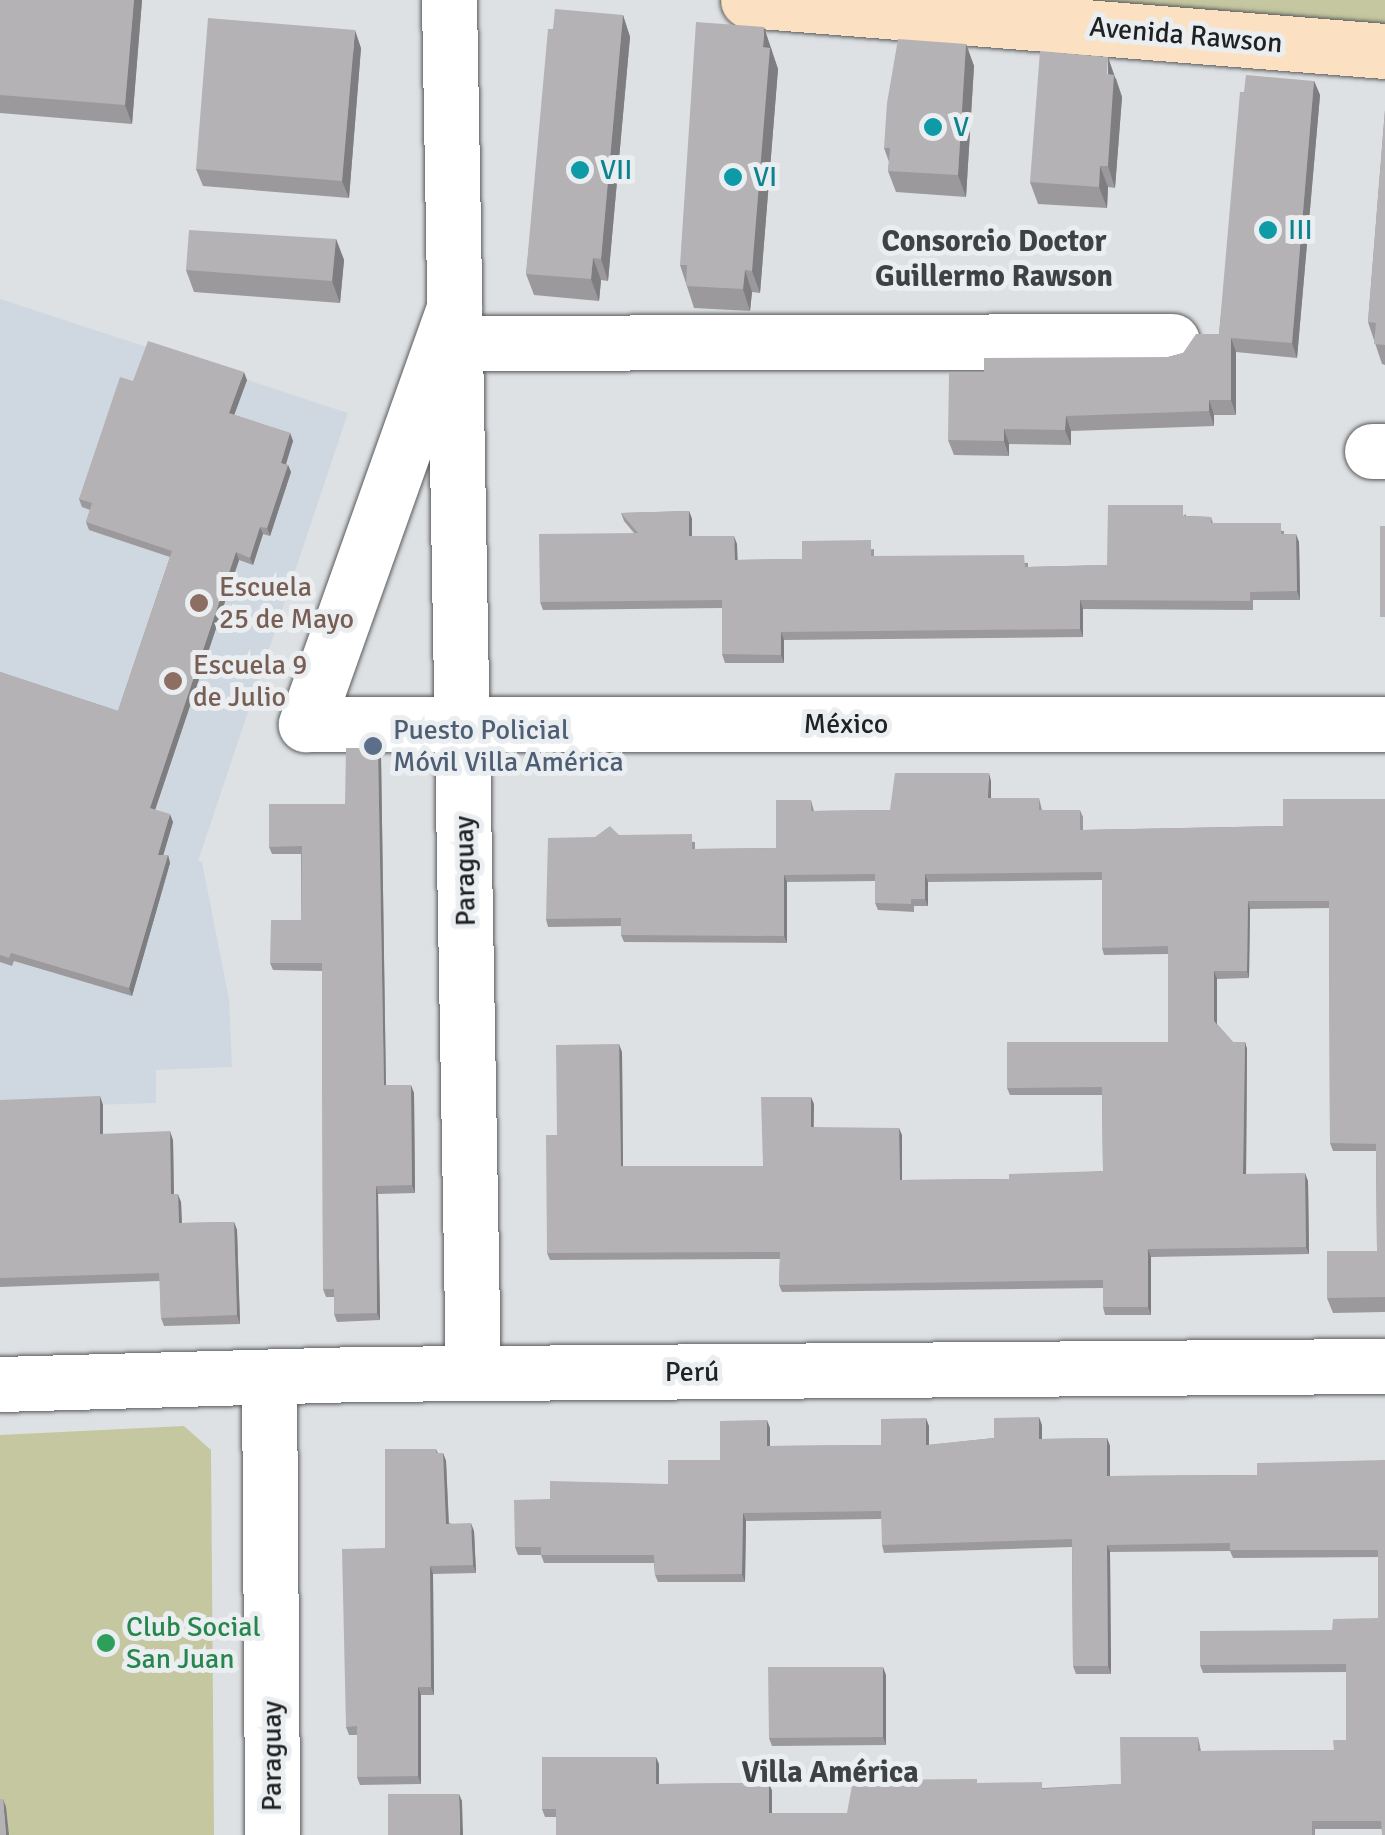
<!DOCTYPE html>
<html>
<head>
<meta charset="utf-8">
<style>
	body { margin:0 }
	#map { position:relative; width:1385px; height:1835px; overflow:hidden; background:#dee1e3; font-family:Signika,sans-serif }
	div>[style] { position:absolute }
	[style*='--x'] { left:calc(var(--x)*1px); top:calc(var(--y)*1px); width:calc(var(--w)*1px); rotate:calc(var(--a)*1deg) }
	.built>* { inset:0; background:#cfd8e0 }
	.green>* { inset:0; background:#c4c79f }
	.roads { filter:drop-shadow(0 0 2px #595b5d) drop-shadow(0 0 2px #595b5d) }
	.minor>* { height:55px; margin:-27.5px; padding:0 27.5px; transform-origin:27.5px; border-radius:27.5px; background:#fff }
	.major>* { height:55px; margin:-27.5px; padding:0 27.5px; transform-origin:27.5px; border-radius:27.5px; background:#fbe0c1 }
	.wall>* { inset:0; background:#9b999c }
	.shaded-wall>* { inset:0; background:#7e7d7f }
	.building>* { inset:0; background:#b4b2b5 }
	.dots>* { width:28px; height:28px; translate:-50% -50%; box-sizing:border-box; border:5px solid #ebeef0; border-radius:50% }
	span { translate:-50% -50%; white-space:nowrap; text-align:center; line-height:1.15; -webkit-text-stroke:10px #ebeef0; paint-order:stroke }
	.street-label { font-size:28px; color:#202122 }
	.culture-label { font-size:28px; color:#0d838f }
	.left { translate:0 -50%; text-align:left }
	.education-label { font-size:28px; color:#785e54 }
	.service-label { font-size:28px; color:#4e5e75 }
	.leisure-label { font-size:28px; color:#27864d }
	.neighbourhood-label { font-size:30px; color:#3f4143; font-weight:700 }
</style>
</head>
<body>
<div id="map">
	<div class="built">
		<i style="clip-path:polygon(0 299px,348px 413px,198px 861px,202px 862px,229px 999px,232px 1067px,156px 1070px,156px 1103px,0 1108px)"></i>
	</div>
	<div class="green">
		<i style="clip-path:polygon(1067px 0,1385px 0,1385px 25px)"></i>
		<i style="clip-path:polygon(184px 1426px,211px 1450px,214px 1835px,0 1835px,0 1435px)"></i>
	</div>
	<div class="roads">
		<div class="minor">
			<i style="--x:449;--y:0;--w:1373;--a:89"></i>
			<i style="--x:454;--y:308;--w:442;--a:109.6"></i>
			<i style="--x:306;--y:724;--w:1079;--a:0"></i>
			<i style="--x:455;--y:343;--w:717;--a:-0.16"></i>
			<i style="--x:1372;--y:451;--w:13;--a:0"></i>
			<i style="--x:269;--y:1377;--w:458;--a:89.6"></i>
			<i style="--x:0;--y:1384;--w:360;--a:-1.6"></i>
			<i style="--x:360;--y:1374;--w:1025;--a:-0.45"></i>
		</div>
		<div class="major">
			<i style="--x:748;--y:0;--w:639;--a:4.58"></i>
		</div>
	</div>
	<div class="wall">
		<i style="clip-path:polygon(0 0,142px 0,132px 124px,0 113px)"></i>
		<i style="clip-path:polygon(623px 15px,630px 37px,608px 281px,601px 280px,599px 301px,534px 295px,526px 274px,553px 29px)"></i>
		<i style="clip-path:polygon(966px 44px,974px 66px,966px 197px,896px 192px,888px 171px,889px 162px,884px 148px)"></i>
		<i style="clip-path:polygon(361px 48px,349px 198px,203px 186px,196px 169px)"></i>
		<i style="clip-path:polygon(772px 48px,772px 52px,778px 69px,760px 293px,752px 292px,750px 311px,694px 308px,680px 265px)"></i>
		<i style="clip-path:polygon(1116px 78px,1122px 97px,1115px 188px,1108px 187px,1107px 208px,1038px 204px,1030px 182px)"></i>
		<i style="clip-path:polygon(1314px 81px,1320px 95px,1297px 358px,1236px 352px,1236px 415px,1214px 415px,1214px 426px,1071px 431px,1071px 445px,1009px 444px,1009px 456px,954px 455px,948px 440px,984px 372px,1168px 357px,1183px 353px,1219px 334px,1244px 92px)"></i>
		<i style="clip-path:polygon(1385px 110px,1385px 365px,1382px 364px,1368px 322px)"></i>
		<i style="clip-path:polygon(336px 239px,344px 260px,340px 303px,194px 292px,186px 270px)"></i>
		<i style="clip-path:polygon(247px 380px,234px 415px,290px 433px,293px 441px,285px 464px,288px 465px,291px 472px,270px 536px,263px 534px,253px 565px,239px 560px,155px 810px,173px 822px,163px 855px,168px 855px,170px 863px,132px 996px,14px 961px,12px 966px,0 962px,0 672px,118px 711px,170px 557px,89px 530px,86px 522px,90px 510px,82px 507px,79px 499px,133px 381px)"></i>
		<i style="clip-path:polygon(689px 511px,692px 519px,692px 536px,737px 544px,737px 560px,802px 559px,874px 549px,874px 556px,1028px 563px,1028px 567px,1107px 565px,1186px 514px,1186px 516px,1211px 517px,1213px 523px,1284px 531px,1284px 534px,1299px 542px,1300px 600px,1253px 600px,1253px 610px,1083px 609px,1083px 637px,784px 640px,784px 663px,725px 663px,722px 654px,722px 608px,543px 610px,540px 602px,634px 533px,624px 521px,621px 513px)"></i>
		<i style="clip-path:polygon(378px 748px,381px 755px,386px 1085px,414px 1093px,415px 1193px,378px 1194px,380px 1320px,337px 1322px,334px 1314px,334px 1297px,326px 1297px,323px 1289px,322px 971px,273px 970px,270px 963px,301px 920px,301px 854px,272px 854px,269px 847px,345px 804px)"></i>
		<i style="clip-path:polygon(991px 781px,991px 798px,1039px 798px,1042px 810px,1080px 810px,1083px 817px,1083px 830px,1283px 826px,1385px 799px,1385px 1312px,1333px 1313px,1327px 1298px,1377px 1251px,1376px 1151px,1333px 1151px,1330px 1143px,1329px 908px,1250px 909px,1249px 978px,1217px 979px,1217px 1024px,1233px 1042px,1245px 1042px,1247px 1049px,1246px 1174px,1308px 1181px,1309px 1254px,1151px 1257px,1151px 1315px,1105px 1315px,1103px 1307px,1103px 1288px,782px 1292px,779px 1285px,780px 1259px,550px 1260px,547px 1253px,557px 1135px,622px 1052px,623px 1166px,763px 1166px,814px 1104px,814px 1127px,902px 1135px,902px 1180px,1009px 1179px,1103px 1171px,1102px 1095px,1010px 1095px,1007px 1088px,1168px 1042px,1168px 954px,1104px 955px,1102px 948px,1102px 880px,928px 882px,928px 906px,914px 906px,914px 912px,878px 910px,875px 903px,875px 881px,787px 882px,787px 943px,624px 942px,621px 935px,621px 926px,548px 927px,546px 919px,595px 837px,619px 835px,695px 842px,695px 849px,776px 848px,811px 800px,814px 811px,890px 810px)"></i>
		<i style="clip-path:polygon(0 1100px,103px 1105px,103px 1134px,173px 1140px,174px 1194px,181px 1202px,182px 1223px,234px 1222px,237px 1230px,240px 1324px,164px 1326px,161px 1318px,160px 1281px,0 1287px)"></i>
		<i style="clip-path:polygon(1042px 1425px,1042px 1439px,1107px 1438px,1110px 1446px,1110px 1476px,1257px 1475px,1385px 1460px,1382px 1829px,1315px 1829px,1315px 1835px,556px 1835px,556px 1817px,545px 1817px,542px 1809px,659px 1764px,659px 1784px,769px 1783px,772px 1791px,772px 1813px,847px 1813px,978px 1783px,1044px 1788px,1121px 1784px,1198px 1737px,1201px 1751px,1334px 1750px,1346px 1740px,1346px 1672px,1203px 1673px,1200px 1665px,1378px 1618px,1378px 1557px,1233px 1558px,1230px 1551px,1110px 1552px,1111px 1674px,1076px 1674px,1073px 1666px,1072px 1547px,884px 1553px,882px 1545px,882px 1519px,746px 1521px,745px 1582px,658px 1582px,655px 1575px,654px 1563px,544px 1563px,541px 1555px,518px 1555px,515px 1547px,550px 1499px,668px 1484px,720px 1460px,770px 1428px,770px 1446px,881px 1445px,929px 1426px,929px 1445px,994px 1438px)"></i>
		<i style="clip-path:polygon(436px 1449px,438px 1453px,443px 1453px,446px 1461px,449px 1523px,474px 1531px,476px 1573px,433px 1574px,434px 1695px,421px 1695px,421px 1784px,360px 1785px,357px 1777px,357px 1735px,349px 1735px,346px 1727px,385px 1548px)"></i>
		<i style="clip-path:polygon(886px 1675px,886px 1745px,772px 1746px,769px 1738px)"></i>
	</div>
	<div class="shaded-wall">
		<i style="clip-path:polygon(134px 0,142px 0,132px 124px,125px 105px)"></i>
		<i style="clip-path:polygon(623px 15px,630px 37px,608px 281px,601px 259px)"></i>
		<i style="clip-path:polygon(764px 27px,778px 69px,760px 293px,752px 271px)"></i>
		<i style="clip-path:polygon(355px 30px,361px 48px,349px 198px,342px 181px)"></i>
		<i style="clip-path:polygon(966px 44px,974px 66px,966px 197px,958px 175px)"></i>
		<i style="clip-path:polygon(1108px 57px,1122px 97px,1115px 188px,1108px 166px)"></i>
		<i style="clip-path:polygon(1314px 81px,1320px 95px,1297px 358px,1292px 343px)"></i>
		<i style="clip-path:polygon(1100px 166px,1108px 187px,1107px 208px,1099px 187px)"></i>
		<i style="clip-path:polygon(336px 239px,344px 260px,340px 303px,332px 281px)"></i>
		<i style="clip-path:polygon(593px 258px,601px 280px,599px 301px,591px 279px)"></i>
		<i style="clip-path:polygon(745px 270px,752px 292px,750px 311px,743px 289px)"></i>
		<i style="clip-path:polygon(1231px 338px,1236px 352px,1236px 415px,1231px 400px)"></i>
		<i style="clip-path:polygon(244px 372px,247px 380px,232px 421px,229px 413px)"></i>
		<i style="clip-path:polygon(1209px 400px,1214px 415px,1214px 426px,1209px 411px)"></i>
		<i style="clip-path:polygon(1066px 416px,1071px 431px,1071px 445px,1065px 430px)"></i>
		<i style="clip-path:polygon(1004px 429px,1009px 444px,1009px 456px,1004px 441px)"></i>
		<i style="clip-path:polygon(290px 433px,293px 441px,284px 471px,281px 463px)"></i>
		<i style="clip-path:polygon(288px 465px,291px 472px,270px 536px,267px 528px)"></i>
		<i style="clip-path:polygon(689px 511px,692px 519px,692px 545px,689px 536px)"></i>
		<i style="clip-path:polygon(260px 527px,263px 534px,253px 565px,250px 558px)"></i>
		<i style="clip-path:polygon(1296px 534px,1299px 542px,1300px 600px,1297px 591px)"></i>
		<i style="clip-path:polygon(734px 536px,737px 544px,738px 568px,735px 560px)"></i>
		<i style="clip-path:polygon(236px 552px,239px 560px,153px 816px,150px 808px)"></i>
		<i style="clip-path:polygon(1080px 600px,1083px 609px,1083px 637px,1080px 629px)"></i>
		<i style="clip-path:polygon(781px 632px,784px 640px,784px 663px,781px 655px)"></i>
		<i style="clip-path:polygon(378px 748px,381px 755px,386px 1093px,384px 1085px)"></i>
		<i style="clip-path:polygon(989px 773px,991px 781px,991px 805px,988px 798px)"></i>
		<i style="clip-path:polygon(170px 814px,173px 822px,161px 863px,158px 855px)"></i>
		<i style="clip-path:polygon(168px 855px,170px 863px,132px 996px,129px 988px)"></i>
		<i style="clip-path:polygon(925px 874px,928px 882px,928px 906px,925px 899px)"></i>
		<i style="clip-path:polygon(784px 875px,787px 882px,787px 943px,784px 936px)"></i>
		<i style="clip-path:polygon(1248px 901px,1250px 909px,1249px 978px,1247px 971px)"></i>
		<i style="clip-path:polygon(1214px 971px,1217px 979px,1217px 1028px,1214px 1021px)"></i>
		<i style="clip-path:polygon(1245px 1042px,1247px 1049px,1246px 1182px,1243px 1174px)"></i>
		<i style="clip-path:polygon(619px 1044px,622px 1052px,623px 1174px,621px 1166px)"></i>
		<i style="clip-path:polygon(411px 1085px,414px 1093px,415px 1193px,412px 1185px)"></i>
		<i style="clip-path:polygon(100px 1096px,103px 1105px,103px 1142px,100px 1134px)"></i>
		<i style="clip-path:polygon(811px 1097px,814px 1104px,813px 1134px,811px 1127px)"></i>
		<i style="clip-path:polygon(899px 1128px,902px 1135px,902px 1188px,900px 1180px)"></i>
		<i style="clip-path:polygon(170px 1131px,173px 1140px,174px 1203px,171px 1194px)"></i>
		<i style="clip-path:polygon(1305px 1173px,1308px 1181px,1309px 1254px,1306px 1247px)"></i>
		<i style="clip-path:polygon(376px 1186px,378px 1194px,380px 1320px,377px 1313px)"></i>
		<i style="clip-path:polygon(178px 1194px,181px 1202px,182px 1232px,179px 1223px)"></i>
		<i style="clip-path:polygon(234px 1222px,237px 1230px,240px 1324px,237px 1315px)"></i>
		<i style="clip-path:polygon(1148px 1249px,1151px 1257px,1151px 1315px,1148px 1307px)"></i>
		<i style="clip-path:polygon(1039px 1417px,1042px 1425px,1042px 1447px,1039px 1439px)"></i>
		<i style="clip-path:polygon(926px 1418px,929px 1426px,929px 1453px,926px 1445px)"></i>
		<i style="clip-path:polygon(767px 1420px,770px 1428px,770px 1454px,767px 1446px)"></i>
		<i style="clip-path:polygon(1107px 1438px,1110px 1446px,1110px 1484px,1107px 1476px)"></i>
		<i style="clip-path:polygon(443px 1453px,446px 1461px,449px 1532px,446px 1524px)"></i>
		<i style="clip-path:polygon(743px 1513px,746px 1521px,745px 1582px,742px 1574px)"></i>
		<i style="clip-path:polygon(471px 1523px,474px 1531px,476px 1573px,473px 1565px)"></i>
		<i style="clip-path:polygon(1107px 1545px,1110px 1552px,1111px 1674px,1108px 1666px)"></i>
		<i style="clip-path:polygon(430px 1566px,433px 1574px,434px 1695px,431px 1687px)"></i>
		<i style="clip-path:polygon(883px 1667px,886px 1675px,886px 1745px,883px 1737px)"></i>
		<i style="clip-path:polygon(418px 1687px,421px 1695px,421px 1784px,418px 1776px)"></i>
		<i style="clip-path:polygon(656px 1757px,659px 1764px,659px 1792px,656px 1784px)"></i>
		<i style="clip-path:polygon(769px 1783px,772px 1791px,772px 1821px,769px 1813px)"></i>
		<i style="clip-path:polygon(459px 1794px,462px 1801px,463px 1835px,460px 1835px)"></i>
		<i style="clip-path:polygon(3px 1799px,6px 1807px,9px 1835px,6px 1835px)"></i>
	</div>
	<div class="building">
		<i style="clip-path:polygon(0 0,134px 0,125px 105px,0 95px)"></i>
		<i style="clip-path:polygon(555px 9px,623px 15px,601px 259px,593px 258px,591px 279px,526px 274px,548px 29px,553px 29px)"></i>
		<i style="clip-path:polygon(208px 18px,355px 30px,342px 181px,196px 169px)"></i>
		<i style="clip-path:polygon(696px 22px,764px 27px,763px 47px,770px 48px,752px 271px,745px 270px,743px 289px,686px 286px,687px 265px,680px 265px)"></i>
		<i style="clip-path:polygon(898px 39px,966px 44px,958px 175px,888px 171px,890px 148px,884px 148px,887px 103px)"></i>
		<i style="clip-path:polygon(1040px 51px,1108px 57px,1107px 74px,1114px 75px,1108px 166px,1100px 166px,1099px 187px,1030px 182px)"></i>
		<i style="clip-path:polygon(1246px 75px,1314px 81px,1292px 343px,1231px 338px,1231px 400px,1209px 400px,1209px 411px,1066px 416px,1065px 430px,1004px 429px,1004px 441px,948px 440px,949px 373px,984px 372px,984px 358px,1168px 357px,1183px 353px,1196px 334px,1219px 334px,1240px 92px,1244px 92px)"></i>
		<i style="clip-path:polygon(1385px 110px,1385px 345px,1374px 344px,1376px 323px,1368px 322px)"></i>
		<i style="clip-path:polygon(189px 230px,336px 239px,332px 281px,186px 270px)"></i>
		<i style="clip-path:polygon(148px 341px,244px 372px,229px 413px,290px 433px,281px 463px,288px 465px,267px 528px,260px 527px,250px 558px,236px 552px,150px 808px,170px 814px,158px 855px,168px 855px,129px 988px,11px 953px,9px 958px,0 955px,0 672px,118px 711px,172px 551px,86px 522px,92px 503px,79px 499px,120px 377px,133px 381px)"></i>
		<i style="clip-path:polygon(1108px 505px,1183px 505px,1183px 516px,1211px 517px,1211px 523px,1281px 523px,1281px 534px,1296px 534px,1297px 591px,1250px 592px,1250px 601px,1080px 600px,1080px 629px,781px 632px,781px 655px,722px 654px,722px 600px,540px 602px,539px 534px,638px 533px,621px 513px,689px 511px,689px 536px,734px 536px,735px 560px,802px 559px,802px 541px,871px 540px,871px 556px,1024px 555px,1025px 567px,1107px 565px)"></i>
		<i style="clip-path:polygon(1380px 526px,1385px 526px,1385px 617px,1380px 617px)"></i>
		<i style="clip-path:polygon(346px 748px,378px 748px,384px 1085px,411px 1085px,412px 1185px,376px 1186px,377px 1313px,334px 1314px,334px 1289px,323px 1289px,322px 963px,270px 963px,271px 920px,301px 920px,302px 846px,269px 847px,269px 804px,345px 804px)"></i>
		<i style="clip-path:polygon(895px 773px,989px 773px,988px 798px,1039px 798px,1039px 810px,1080px 810px,1080px 830px,1283px 826px,1283px 799px,1385px 799px,1385px 1251px,1377px 1251px,1376px 1144px,1330px 1143px,1329px 901px,1248px 901px,1247px 971px,1214px 971px,1214px 1021px,1233px 1042px,1245px 1042px,1243px 1174px,1305px 1173px,1306px 1247px,1148px 1249px,1148px 1307px,1103px 1307px,1103px 1280px,779px 1285px,780px 1252px,547px 1253px,546px 1135px,557px 1135px,556px 1045px,619px 1044px,621px 1166px,763px 1166px,761px 1097px,811px 1097px,811px 1127px,899px 1128px,900px 1180px,1009px 1179px,1009px 1174px,1103px 1171px,1102px 1087px,1007px 1088px,1007px 1042px,1168px 1042px,1168px 946px,1102px 948px,1102px 872px,925px 874px,925px 899px,911px 899px,911px 904px,875px 903px,875px 874px,784px 875px,784px 936px,621px 935px,621px 918px,546px 919px,548px 838px,595px 837px,610px 826px,619px 835px,692px 834px,692px 849px,776px 848px,776px 800px,811px 800px,811px 811px,890px 810px)"></i>
		<i style="clip-path:polygon(100px 1096px,100px 1134px,170px 1131px,171px 1194px,178px 1194px,179px 1223px,234px 1222px,237px 1315px,161px 1318px,159px 1273px,0 1278px,0 1100px)"></i>
		<i style="clip-path:polygon(1327px 1251px,1385px 1251px,1385px 1297px,1327px 1298px)"></i>
		<i style="clip-path:polygon(1039px 1417px,1039px 1439px,1107px 1438px,1107px 1476px,1257px 1475px,1257px 1463px,1385px 1460px,1385px 1835px,1382px 1835px,1381px 1821px,1312px 1821px,1312px 1835px,556px 1835px,556px 1809px,542px 1809px,542px 1757px,656px 1757px,656px 1784px,769px 1783px,769px 1813px,847px 1813px,853px 1780px,977px 1779px,977px 1783px,1042px 1782px,1042px 1789px,1121px 1784px,1120px 1737px,1198px 1737px,1198px 1751px,1334px 1750px,1333px 1740px,1346px 1740px,1346px 1664px,1200px 1665px,1200px 1631px,1332px 1630px,1333px 1619px,1378px 1618px,1378px 1550px,1230px 1550px,1230px 1543px,1107px 1545px,1108px 1666px,1073px 1666px,1072px 1539px,882px 1545px,881px 1511px,743px 1513px,742px 1574px,655px 1575px,654px 1555px,541px 1555px,541px 1547px,515px 1547px,514px 1500px,550px 1499px,550px 1481px,668px 1484px,668px 1460px,720px 1460px,720px 1421px,767px 1420px,767px 1446px,881px 1445px,881px 1419px,926px 1418px,926px 1445px,994px 1438px,994px 1418px)"></i>
		<i style="clip-path:polygon(385px 1449px,436px 1449px,436px 1453px,443px 1453px,446px 1524px,471px 1523px,473px 1565px,430px 1566px,431px 1687px,418px 1687px,418px 1776px,357px 1777px,357px 1726px,346px 1727px,342px 1549px,385px 1548px)"></i>
		<i style="clip-path:polygon(768px 1667px,883px 1667px,883px 1737px,769px 1738px)"></i>
		<i style="clip-path:polygon(388px 1794px,459px 1794px,460px 1835px,388px 1835px)"></i>
		<i style="clip-path:polygon(0 1799px,3px 1799px,6px 1835px,0 1835px)"></i>
	</div>
	<div class="dots">
		<i style="left:933px;top:127px;background:#0f9aa8"></i>
		<i style="left:580px;top:170px;background:#0f9aa8"></i>
		<i style="left:733px;top:177px;background:#0f9aa8"></i>
		<i style="left:1268px;top:230px;background:#0f9aa8"></i>
		<i style="left:199px;top:603px;background:#8d6e63"></i>
		<i style="left:173px;top:681px;background:#8d6e63"></i>
		<i style="left:373px;top:746px;background:#5c6f8a"></i>
		<i style="left:106px;top:1643px;background:#2e9e5b"></i>
	</div>
	<div class="street-label">
		<span style="left:1186px;top:35px;rotate:5deg">Avenida Rawson</span>
		<span style="left:846px;top:724px">México</span>
		<span style="left:465px;top:871px;rotate:-91deg">Paraguay</span>
		<span style="left:692px;top:1372px">Perú</span>
		<span style="left:272px;top:1756px;rotate:-90deg">Paraguay</span>
	</div>
	<div class="culture-label">
		<span class="left" style="left:953px;top:127px">V</span>
		<span class="left" style="left:600px;top:170px">VII</span>
		<span class="left" style="left:753px;top:177px">VI</span>
		<span class="left" style="left:1288px;top:230px">III</span>
	</div>
	<div class="education-label">
		<span class="left" style="left:219px;top:603px">Escuela<br>25 de Mayo</span>
		<span class="left" style="left:193px;top:681px">Escuela 9<br>de Julio</span>
	</div>
	<div class="service-label">
		<span class="left" style="left:393px;top:746px">Puesto Policial<br>Móvil Villa América</span>
	</div>
	<div class="leisure-label">
		<span class="left" style="left:126px;top:1643px">Club Social<br>San Juan</span>
	</div>
	<div class="neighbourhood-label">
		<span style="left:994px;top:259px">Consorcio Doctor<br>Guillermo Rawson</span>
		<span style="left:830px;top:1773px">Villa América</span>
	</div>
</div>
</body>
</html>
